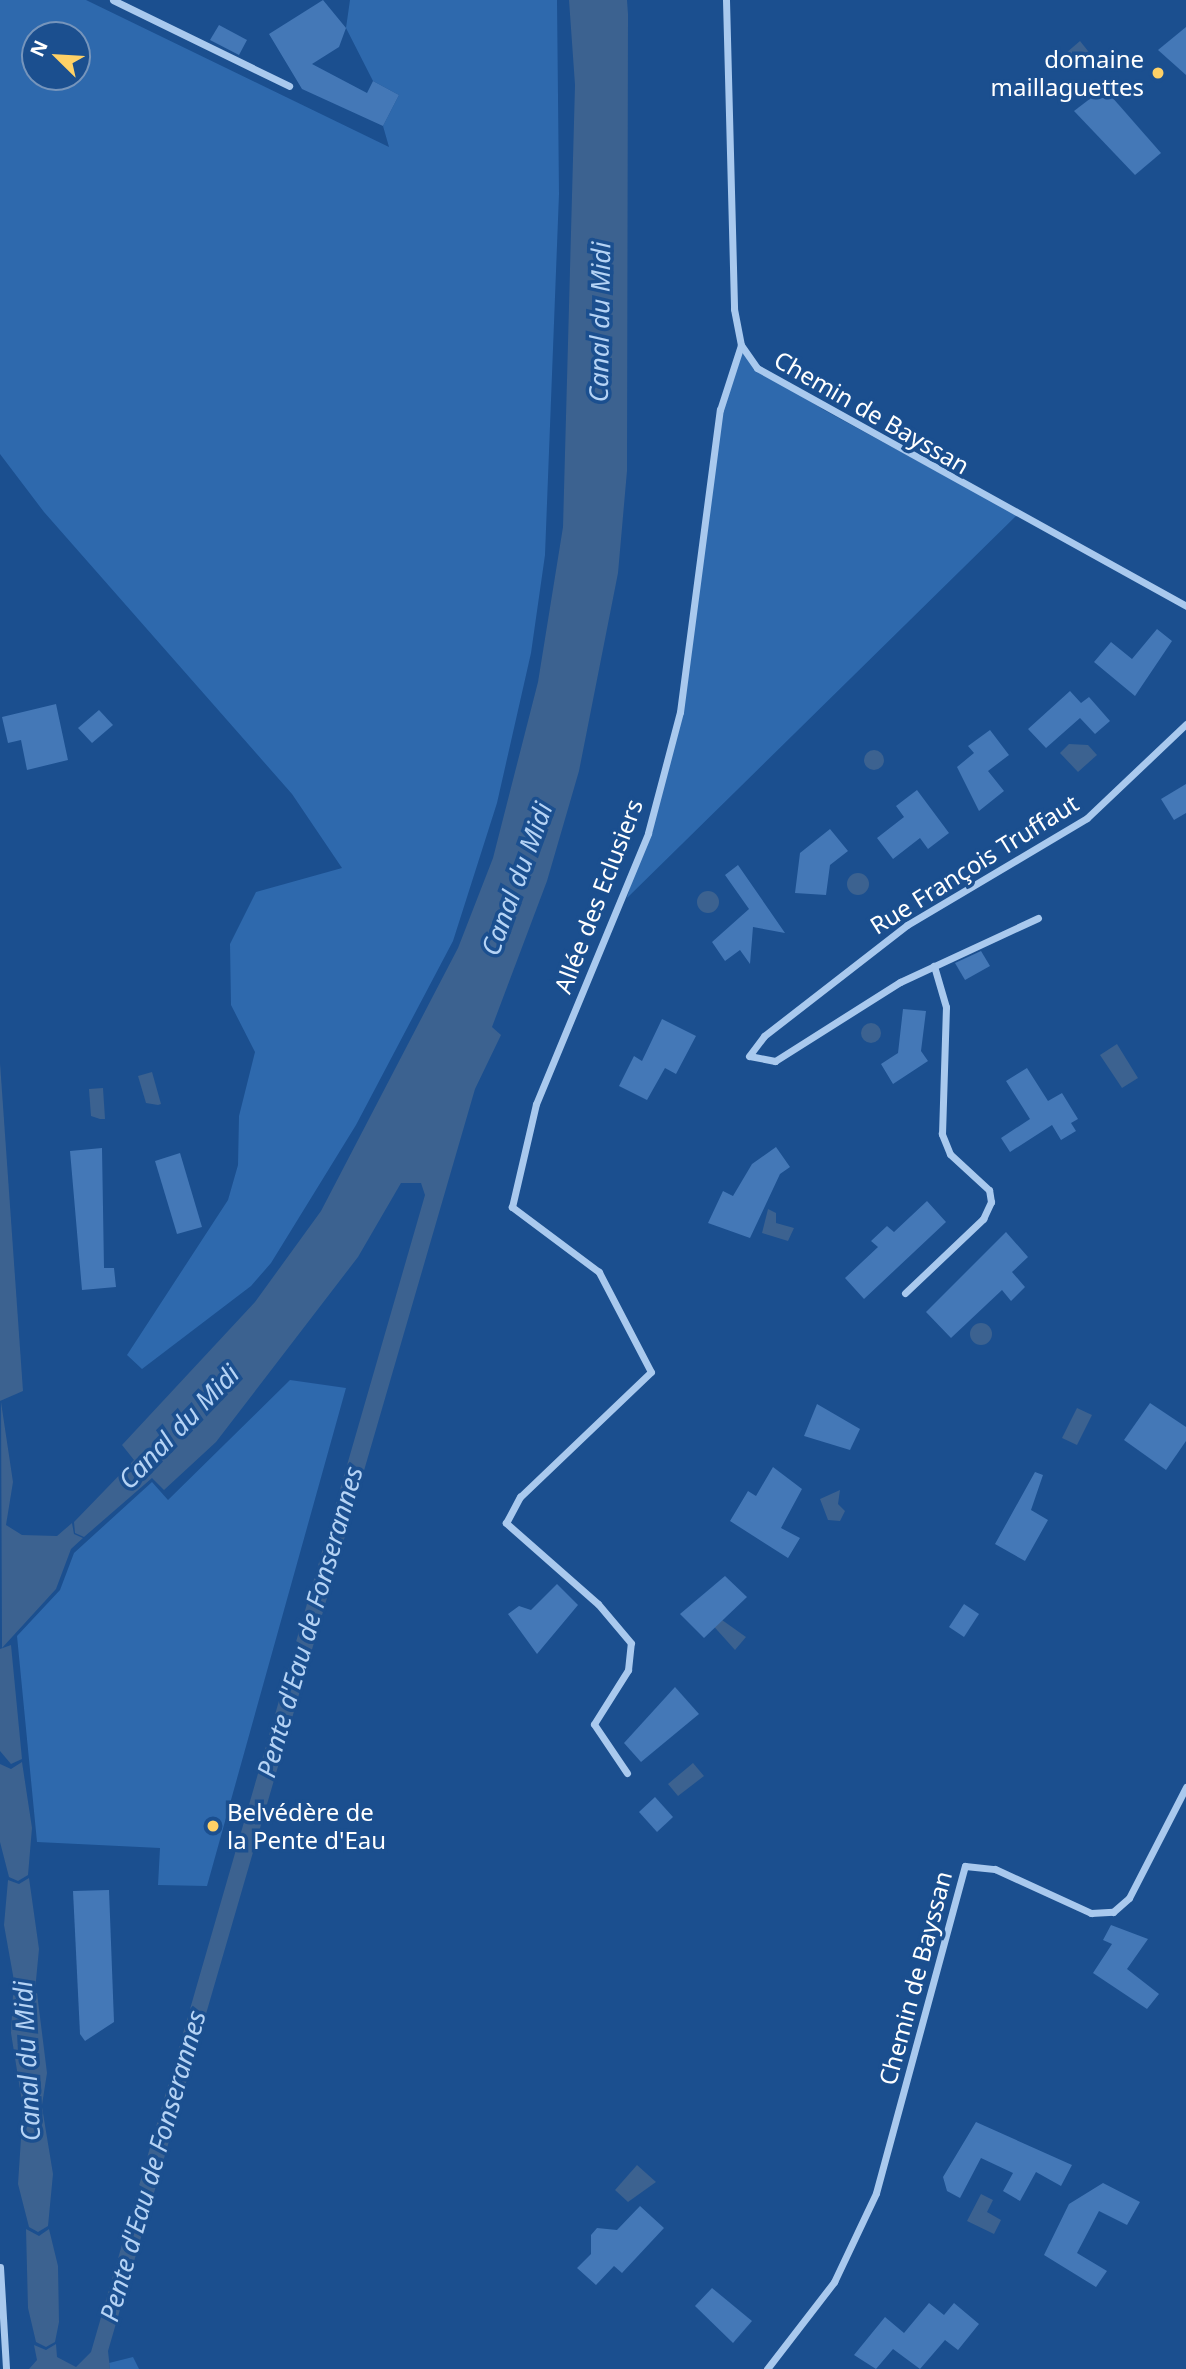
<!DOCTYPE html>
<html>
<head>
<meta charset="utf-8">
<style>
	body { margin:0 }
	#map { position:relative; width:1186px; height:2369px; overflow:hidden; background:#1b4f8f; font-family:"Noto Sans",sans-serif }
	div>[style] { position:absolute }
	[style*='--x'] { left:calc(var(--x)*1px); top:calc(var(--y)*1px); width:calc(var(--w)*1px); rotate:calc(var(--a)*1deg) }
	.green>* { inset:0; background:#2e69ad }
	.water>* { inset:0; background:#3c6290 }
	.round { border-radius:50% }
	.building>* { inset:0; background:#4478b7 }
	.street>* { height:7px; margin:-3.5px; padding:0 3.5px; transform-origin:3.5px; border-radius:3.5px; background:#a9c9ee }
	.dots>* { width:19px; height:19px; translate:-50% -50%; box-sizing:border-box; border:4px solid #1b4f8f; border-radius:50% }
	span { translate:-50% -50%; white-space:nowrap; text-align:center; line-height:1.15; -webkit-text-stroke:7px #1b4f8f; paint-order:stroke }
	.poi-label { font-size:24px; color:#fff }
	.right { translate:-100% -50%; text-align:right }
	.left { translate:0 -50%; text-align:left }
	.street-label { font-size:24px; color:#fff }
	.water-label { font-size:26px; color:#b5d3f5; font-style:italic }
	.north { position:absolute; left:21px; top:21px; width:70px; height:70px; box-sizing:border-box; background:#1b4f8f; border:2px solid #7695bc; border-radius:50%; rotate:294deg; font-size:19px; font-weight:700; line-height:28px; text-align:center; color:#fff }
	.north::after { content:''; display:block; margin:auto; width:24px; height:32px; background:#ffd166; clip-path:polygon(50% 0,100% 100%,50% 72%,0 100%) }
</style>
</head>
<body>
<div id="map">
	<div class="green">
		<i style="clip-path:polygon(evenodd,0 0,86px 0,389px 147px,383px 126px,399px 95px,373px 81px,346px 28px,350px 0,557px 0,559px 194px,545px 555px,531px 653px,497px 803px,453px 941px,356px 1125px,271px 1263px,251px 1286px,142px 1369px,127px 1355px,228px 1200px,238px 1165px,239px 1116px,255px 1052px,231px 1005px,230px 944px,256px 892px,342px 868px,292px 794px,44px 512px,0 454px,0 0,35px 35px,77px 35px,77px 77px,35px 77px,35px 35px)"></i>
		<i style="clip-path:polygon(741px 345px,757px 368px,824px 410px,1017px 515px,627px 898px,680px 712px,720px 410px)"></i>
		<i style="clip-path:polygon(290px 1380px,346px 1388px,207px 1886px,158px 1885px,160px 1848px,37px 1842px,17px 1636px,60px 1590px,74px 1553px,152px 1482px,168px 1500px)"></i>
		<i style="clip-path:polygon(133px 2357px,139px 2369px,110px 2369px,109px 2363px)"></i>
	</div>
	<div class="water">
		<i style="clip-path:polygon(569px 0,627px 0,628px 14px,627px 471px,618px 573px,579px 771px,547px 881px,492px 1027px,501px 1035px,475px 1089px,108px 2351px,110px 2369px,29px 2369px,37px 2360px,34px 2345px,46px 2350px,56px 2344px,57px 2357px,76px 2367px,91px 2352px,425px 1195px,421px 1183px,401px 1183px,358px 1257px,216px 1442px,164px 1490px,152px 1478px,84px 1537px,75px 1533px,74px 1522px,134px 1460px,122px 1445px,255px 1302px,321px 1211px,458px 948px,493px 858px,538px 682px,563px 527px,575px 85px)"></i>
		<i style="clip-path:polygon(1080px 41px,1092px 56px,1067px 69px,1059px 59px)"></i>
		<i style="clip-path:polygon(1069px 744px,1088px 745px,1097px 755px,1078px 772px,1060px 753px)"></i>
		<i class="round" style="left:864px;top:750px;width:20px;height:20px"></i>
		<i class="round" style="left:847px;top:873px;width:22px;height:22px"></i>
		<i class="round" style="left:697px;top:891px;width:22px;height:22px"></i>
		<i class="round" style="left:861px;top:1023px;width:20px;height:20px"></i>
		<i style="clip-path:polygon(1117px 1044px,1138px 1078px,1122px 1088px,1100px 1055px)"></i>
		<i style="clip-path:polygon(0 1063px,23px 1391px,0 1401px)"></i>
		<i style="clip-path:polygon(152px 1072px,161px 1104px,158px 1105px,146px 1103px,138px 1076px)"></i>
		<i style="clip-path:polygon(103px 1088px,105px 1119px,100px 1119px,91px 1116px,89px 1089px)"></i>
		<i style="clip-path:polygon(768px 1209px,776px 1213px,776px 1223px,794px 1228px,788px 1241px,762px 1233px)"></i>
		<i class="round" style="left:970px;top:1323px;width:22px;height:22px"></i>
		<i style="clip-path:polygon(1px 1402px,13px 1482px,6px 1525px,22px 1535px,57px 1536px,72px 1523px,74px 1534px,83px 1538px,71px 1549px,56px 1589px,2px 1648px)"></i>
		<i style="clip-path:polygon(1077px 1408px,1092px 1415px,1077px 1445px,1062px 1438px)"></i>
		<i style="clip-path:polygon(840px 1490px,838px 1504px,845px 1511px,840px 1521px,828px 1520px,820px 1499px)"></i>
		<i style="clip-path:polygon(715px 1615px,746px 1637px,735px 1650px,709px 1621px)"></i>
		<i style="clip-path:polygon(11px 1645px,22px 1759px,11px 1764px,0 1751px,0 1649px)"></i>
		<i style="clip-path:polygon(22px 1762px,32px 1828px,28px 1875px,18px 1881px,9px 1877px,0 1842px,0 1764px,11px 1769px)"></i>
		<i style="clip-path:polygon(693px 1763px,704px 1776px,678px 1796px,668px 1784px)"></i>
		<i style="clip-path:polygon(29px 1878px,39px 1949px,35px 1991px,25px 1996px,16px 1992px,4px 1925px,8px 1880px,19px 1884px)"></i>
		<i style="clip-path:polygon(37px 1993px,47px 2073px,42px 2105px,32px 2114px,42px 2107px,53px 2174px,48px 2226px,38px 2232px,29px 2227px,18px 2184px,23px 2108px,11px 2033px,13px 1995px,26px 2000px)"></i>
		<i style="clip-path:polygon(637px 2165px,656px 2182px,628px 2202px,615px 2190px)"></i>
		<i style="clip-path:polygon(981px 2194px,993px 2200px,987px 2212px,1001px 2220px,994px 2234px,967px 2221px)"></i>
		<i style="clip-path:polygon(26px 2229px,39px 2236px,49px 2229px,58px 2266px,59px 2322px,55px 2342px,46px 2347px,36px 2342px,28px 2308px)"></i>
	</div>
	<div class="building">
		<i style="clip-path:polygon(323px 0,346px 28px,339px 47px,312px 64px,367px 93px,373px 81px,399px 95px,383px 126px,302px 89px,269px 34px)"></i>
		<i style="clip-path:polygon(219px 25px,247px 40px,239px 55px,210px 40px)"></i>
		<i style="clip-path:polygon(1186px 27px,1186px 75px,1158px 50px)"></i>
		<i style="clip-path:polygon(1104px 88px,1161px 153px,1135px 175px,1074px 111px)"></i>
		<i style="clip-path:polygon(1157px 629px,1172px 641px,1135px 696px,1094px 662px,1111px 642px,1132px 659px)"></i>
		<i style="clip-path:polygon(1070px 691px,1081px 703px,1089px 697px,1110px 721px,1095px 734px,1080px 718px,1046px 748px,1028px 729px)"></i>
		<i style="clip-path:polygon(56px 704px,68px 760px,27px 770px,21px 740px,8px 743px,2px 717px)"></i>
		<i style="clip-path:polygon(99px 710px,113px 725px,92px 743px,78px 728px)"></i>
		<i style="clip-path:polygon(990px 730px,1009px 755px,988px 771px,1004px 791px,979px 811px,957px 767px,974px 753px,968px 746px)"></i>
		<i style="clip-path:polygon(1186px 784px,1186px 813px,1174px 820px,1161px 799px)"></i>
		<i style="clip-path:polygon(917px 790px,949px 833px,928px 849px,920px 838px,893px 859px,877px 838px,904px 817px,896px 806px)"></i>
		<i style="clip-path:polygon(830px 829px,848px 851px,830px 865px,826px 895px,795px 893px,800px 853px)"></i>
		<i style="clip-path:polygon(738px 865px,785px 933px,753px 927px,750px 964px,740px 950px,725px 961px,712px 942px,749px 909px,725px 875px)"></i>
		<i style="clip-path:polygon(981px 951px,990px 966px,965px 980px,955px 963px)"></i>
		<i style="clip-path:polygon(903px 1009px,926px 1011px,921px 1051px,928px 1061px,893px 1084px,881px 1064px,898px 1053px)"></i>
		<i style="clip-path:polygon(662px 1019px,696px 1036px,676px 1074px,665px 1068px,647px 1100px,619px 1086px,634px 1056px,642px 1061px)"></i>
		<i style="clip-path:polygon(1027px 1068px,1048px 1101px,1062px 1093px,1078px 1119px,1071px 1123px,1076px 1131px,1061px 1140px,1052px 1125px,1010px 1152px,1001px 1138px,1030px 1119px,1006px 1081px)"></i>
		<i style="clip-path:polygon(776px 1147px,790px 1167px,780px 1174px,750px 1238px,708px 1223px,723px 1191px,733px 1196px,752px 1164px)"></i>
		<i style="clip-path:polygon(102px 1148px,104px 1268px,114px 1268px,116px 1287px,82px 1290px,70px 1151px)"></i>
		<i style="clip-path:polygon(180px 1153px,202px 1227px,177px 1234px,155px 1161px)"></i>
		<i style="clip-path:polygon(927px 1201px,946px 1222px,864px 1299px,845px 1278px,878px 1247px,871px 1241px,887px 1226px,894px 1232px)"></i>
		<i style="clip-path:polygon(1006px 1232px,1028px 1257px,1012px 1272px,1025px 1287px,1011px 1301px,1002px 1290px,951px 1338px,926px 1312px)"></i>
		<i style="clip-path:polygon(1150px 1403px,1186px 1427px,1186px 1441px,1166px 1470px,1124px 1440px)"></i>
		<i style="clip-path:polygon(817px 1404px,860px 1429px,850px 1450px,804px 1436px)"></i>
		<i style="clip-path:polygon(773px 1467px,802px 1489px,781px 1528px,800px 1538px,788px 1558px,730px 1521px,748px 1491px,756px 1496px)"></i>
		<i style="clip-path:polygon(1035px 1472px,1043px 1475px,1031px 1510px,1048px 1520px,1025px 1561px,995px 1544px)"></i>
		<i style="clip-path:polygon(725px 1576px,747px 1597px,704px 1638px,680px 1614px)"></i>
		<i style="clip-path:polygon(557px 1584px,578px 1605px,537px 1654px,508px 1614px,519px 1606px,531px 1610px)"></i>
		<i style="clip-path:polygon(964px 1604px,979px 1614px,964px 1637px,949px 1627px)"></i>
		<i style="clip-path:polygon(675px 1687px,699px 1714px,641px 1762px,624px 1743px)"></i>
		<i style="clip-path:polygon(655px 1797px,673px 1817px,657px 1832px,639px 1812px)"></i>
		<i style="clip-path:polygon(109px 1890px,114px 2022px,85px 2041px,80px 2034px,73px 1891px)"></i>
		<i style="clip-path:polygon(1111px 1925px,1148px 1939px,1127px 1969px,1159px 1994px,1147px 2009px,1093px 1973px,1112px 1944px,1103px 1940px)"></i>
		<i style="clip-path:polygon(976px 2122px,1072px 2165px,1061px 2186px,1036px 2172px,1020px 2201px,1003px 2191px,1013px 2173px,981px 2158px,960px 2198px,947px 2191px,943px 2177px)"></i>
		<i style="clip-path:polygon(1103px 2183px,1140px 2202px,1127px 2225px,1099px 2211px,1077px 2253px,1107px 2271px,1096px 2287px,1044px 2255px,1069px 2204px)"></i>
		<i style="clip-path:polygon(640px 2206px,664px 2228px,622px 2273px,614px 2266px,596px 2285px,577px 2268px,591px 2254px,591px 2235px,597px 2228px,617px 2230px)"></i>
		<i style="clip-path:polygon(712px 2288px,752px 2321px,733px 2343px,695px 2306px)"></i>
		<i style="clip-path:polygon(929px 2303px,944px 2315px,954px 2303px,979px 2324px,958px 2350px,945px 2340px,920px 2369px,893px 2349px,876px 2369px,854px 2355px,885px 2317px,904px 2333px)"></i>
	</div>
	<div class="street">
		<i style="--x:113;--y:0;--w:196;--a:26"></i>
		<i style="--x:726;--y:0;--w:309;--a:88.5"></i>
		<i style="--x:734;--y:309;--w:37;--a:79"></i>
		<i style="--x:741;--y:345;--w:28;--a:55"></i>
		<i style="--x:757;--y:368;--w:491;--a:29"></i>
		<i style="--x:1038;--y:918;--w:152;--a:155.1"></i>
		<i style="--x:900;--y:982;--w:148;--a:147.7"></i>
		<i style="--x:775;--y:1061;--w:26;--a:-169"></i>
		<i style="--x:749;--y:1056;--w:25;--a:-53"></i>
		<i style="--x:764;--y:1036;--w:181;--a:-37.8"></i>
		<i style="--x:907;--y:925;--w:209;--a:-30.7"></i>
		<i style="--x:1087;--y:818;--w:137;--a:-43.5"></i>
		<i style="--x:905;--y:1293;--w:108;--a:-43.5"></i>
		<i style="--x:983;--y:1219;--w:19;--a:-65"></i>
		<i style="--x:991;--y:1202;--w:12;--a:-99"></i>
		<i style="--x:989;--y:1190;--w:53;--a:-137.3"></i>
		<i style="--x:950;--y:1154;--w:22;--a:-112"></i>
		<i style="--x:942;--y:1134;--w:127;--a:-88.2"></i>
		<i style="--x:946;--y:1007;--w:43;--a:-106.3"></i>
		<i style="--x:627;--y:1773;--w:59;--a:-124"></i>
		<i style="--x:594;--y:1724;--w:64;--a:-57.8"></i>
		<i style="--x:628;--y:1670;--w:27;--a:-84"></i>
		<i style="--x:631;--y:1643;--w:51;--a:-130.2"></i>
		<i style="--x:598;--y:1604;--w:123;--a:-138.6"></i>
		<i style="--x:506;--y:1523;--w:30;--a:-62"></i>
		<i style="--x:520;--y:1497;--w:181;--a:-43.7"></i>
		<i style="--x:651;--y:1372;--w:113;--a:-117.5"></i>
		<i style="--x:599;--y:1272;--w:109;--a:-143.2"></i>
		<i style="--x:512;--y:1207;--w:106;--a:-76.9"></i>
		<i style="--x:536;--y:1104;--w:293;--a:-67.5"></i>
		<i style="--x:648;--y:833;--w:125;--a:-75.2"></i>
		<i style="--x:680;--y:712;--w:305;--a:-82.5"></i>
		<i style="--x:720;--y:410;--w:68;--a:-72.1"></i>
		<i style="--x:0;--y:2267;--w:102;--a:86.6"></i>
		<i style="--x:767;--y:2369;--w:110;--a:-52.4"></i>
		<i style="--x:834;--y:2282;--w:98;--a:-64.7"></i>
		<i style="--x:876;--y:2193;--w:339;--a:-74.8"></i>
		<i style="--x:965;--y:1866;--w:30;--a:6"></i>
		<i style="--x:995;--y:1869;--w:106;--a:24.6"></i>
		<i style="--x:1091;--y:1913;--w:22;--a:-3"></i>
		<i style="--x:1113;--y:1912;--w:21;--a:-41"></i>
		<i style="--x:1129;--y:1898;--w:125;--a:-62.8"></i>
	</div>
	<div class="dots">
		<i style="left:1158px;top:73px;background:#ffd166"></i>
		<i style="left:213px;top:1826px;background:#ffd166"></i>
	</div>
	<div class="poi-label">
		<span class="right" style="left:1144px;top:73px">domaine<br>maillaguettes</span>
		<span class="left" style="left:227px;top:1826px">Belvédère de<br>la Pente d'Eau</span>
	</div>
	<div class="street-label">
		<span style="left:872px;top:412px;rotate:30deg">Chemin de Bayssan</span>
		<span style="left:974px;top:864px;rotate:-32deg">Rue François Truffaut</span>
		<span style="left:598px;top:896px;rotate:-69deg">Allée des Eclusiers</span>
		<span style="left:915px;top:1978px;rotate:-75deg">Chemin de Bayssan</span>
	</div>
	<div class="water-label">
		<span style="left:600px;top:322px;rotate:-89deg">Canal du Midi</span>
		<span style="left:517px;top:879px;rotate:-70deg">Canal du Midi</span>
		<span style="left:179px;top:1427px;rotate:-46deg">Canal du Midi</span>
		<span style="left:310px;top:1622px;rotate:-74deg">Pente d'Eau de Fonserannes</span>
		<span style="left:27px;top:2061px;rotate:-93deg">Canal du Midi</span>
		<span style="left:153px;top:2166px;rotate:-74deg">Pente d'Eau de Fonserannes</span>
	</div>
	<div class="north">N</div>
</div>
</body>
</html>
